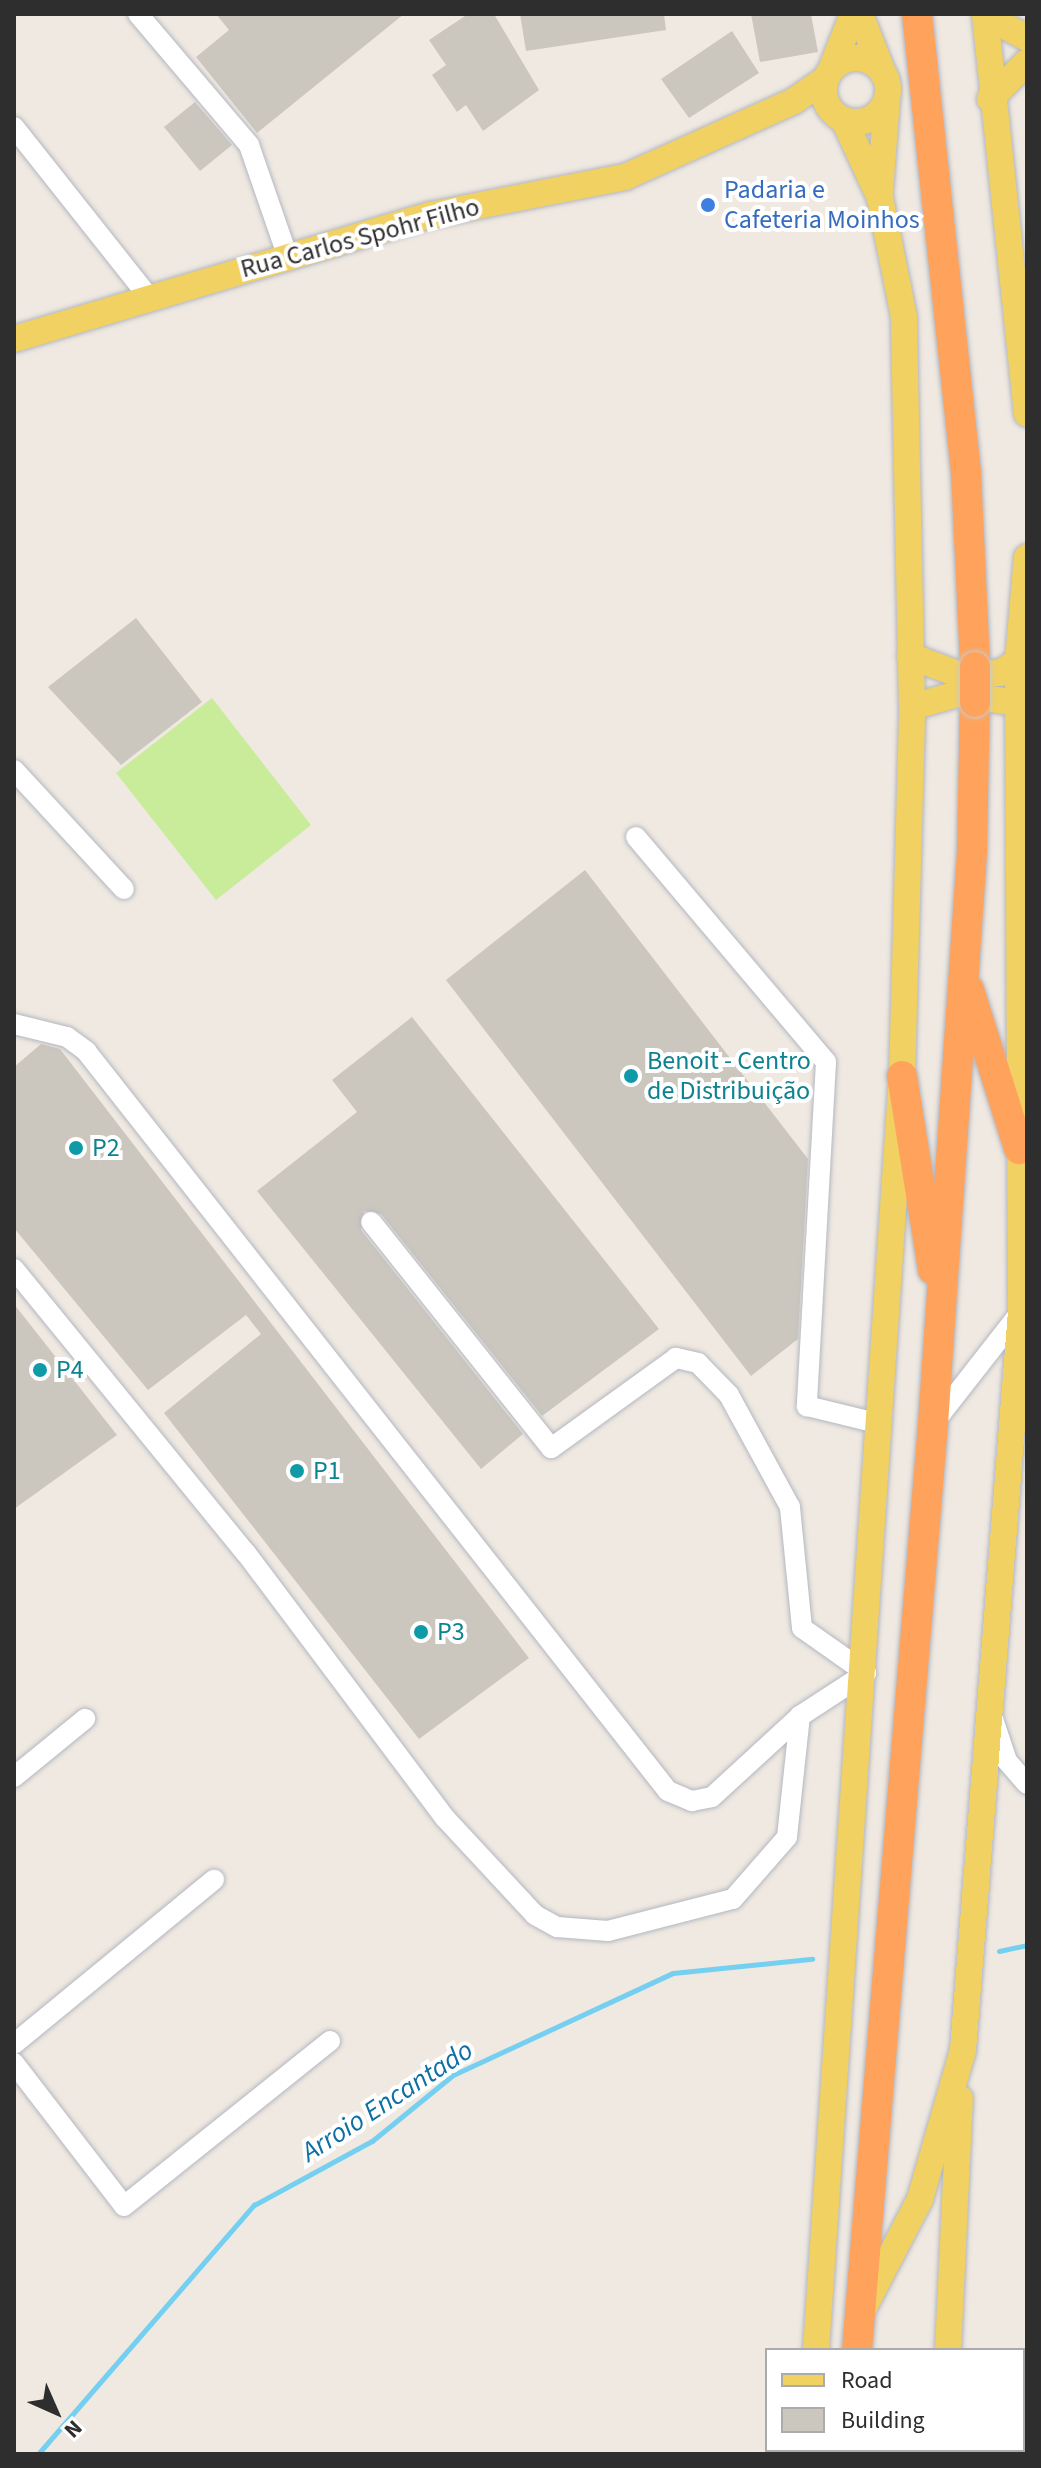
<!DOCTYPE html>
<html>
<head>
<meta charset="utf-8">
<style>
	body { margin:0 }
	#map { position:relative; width:1041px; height:2468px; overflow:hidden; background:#efe9e1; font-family:"Source Sans 3",sans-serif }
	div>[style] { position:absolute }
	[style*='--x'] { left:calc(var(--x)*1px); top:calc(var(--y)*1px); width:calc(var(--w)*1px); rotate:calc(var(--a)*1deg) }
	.pitch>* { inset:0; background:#c9ec9a }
	.stream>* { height:5px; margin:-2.5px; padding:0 2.5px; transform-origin:2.5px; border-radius:2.5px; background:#75cff0 }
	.building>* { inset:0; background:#cbc7bf }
	.roads { filter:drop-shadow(0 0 2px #b4b7c1) drop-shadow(0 0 2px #b4b7c1) }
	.minor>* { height:20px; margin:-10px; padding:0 10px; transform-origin:10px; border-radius:10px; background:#fff }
	.major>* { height:26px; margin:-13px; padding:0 13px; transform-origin:13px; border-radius:13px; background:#f2d163 }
	.major>.ring { margin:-13px; padding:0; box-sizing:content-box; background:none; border:26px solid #f2d163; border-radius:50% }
	.highway>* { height:30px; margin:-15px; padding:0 15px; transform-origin:15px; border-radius:15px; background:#ffa35c }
	.bridges { filter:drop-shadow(0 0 2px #c9c9c9) drop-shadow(0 0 2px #c9c9c9) }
	.highway-bridge>* { height:30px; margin:-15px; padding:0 15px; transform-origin:15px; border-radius:15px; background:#ffa35c }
	.dots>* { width:22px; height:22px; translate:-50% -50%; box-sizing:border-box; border:4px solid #fff; border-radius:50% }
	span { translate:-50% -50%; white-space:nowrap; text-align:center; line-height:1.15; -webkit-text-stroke:8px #fff; paint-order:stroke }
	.shop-label { font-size:26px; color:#366cbe }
	.left { translate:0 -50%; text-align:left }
	.street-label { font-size:26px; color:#2e2e2e }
	.culture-label { font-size:26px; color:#0d838f }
	.water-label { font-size:28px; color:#0d6fa3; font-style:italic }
	.frame { position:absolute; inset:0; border:16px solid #2e2e2e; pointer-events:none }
	.legend { position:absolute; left:765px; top:2348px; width:260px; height:104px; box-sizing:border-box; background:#fff; border:2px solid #ababab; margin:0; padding:10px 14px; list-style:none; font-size:24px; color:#2e2e2e }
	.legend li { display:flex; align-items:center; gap:16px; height:40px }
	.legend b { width:40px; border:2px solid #ababab }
	.north { position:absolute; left:16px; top:2372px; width:80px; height:80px; -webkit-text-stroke:6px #fff; paint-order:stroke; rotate:135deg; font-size:22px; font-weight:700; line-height:32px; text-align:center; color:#2e2e2e }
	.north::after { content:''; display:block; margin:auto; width:28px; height:36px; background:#2e2e2e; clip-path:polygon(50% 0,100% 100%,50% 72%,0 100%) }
</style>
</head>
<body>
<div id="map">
	<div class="pitch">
		<i style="clip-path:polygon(212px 698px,311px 825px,216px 900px,116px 773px)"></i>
	</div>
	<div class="stream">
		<i style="--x:999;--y:1951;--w:29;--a:-12"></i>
		<i style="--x:38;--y:2454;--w:330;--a:-49.1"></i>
		<i style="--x:254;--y:2205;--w:134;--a:-28.5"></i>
		<i style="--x:372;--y:2141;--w:104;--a:-39.2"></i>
		<i style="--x:453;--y:2075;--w:242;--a:-24.9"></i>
		<i style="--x:673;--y:1973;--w:140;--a:-5.8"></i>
	</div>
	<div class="building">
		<i style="clip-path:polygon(216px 14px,404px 14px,257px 133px,196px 57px,229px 30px)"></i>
		<i style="clip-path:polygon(468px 14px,494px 14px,539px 90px,483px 131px,466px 105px,457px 112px,432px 75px,446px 65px,429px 40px)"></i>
		<i style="clip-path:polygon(520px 14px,664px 14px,666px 30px,526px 51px)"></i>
		<i style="clip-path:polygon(751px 14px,811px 14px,818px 52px,760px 62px)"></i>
		<i style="clip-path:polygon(732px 31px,759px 73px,689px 118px,661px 79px)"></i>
		<i style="clip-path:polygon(195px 102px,232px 145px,200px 171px,164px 127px)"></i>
		<i style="clip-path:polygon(136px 618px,202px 702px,121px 765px,48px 687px)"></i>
		<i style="clip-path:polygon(585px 870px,808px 1159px,798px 1339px,751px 1376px,446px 980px)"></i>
		<i style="clip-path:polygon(412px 1017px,659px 1329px,542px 1416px,381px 1214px,364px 1211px,361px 1230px,523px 1434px,481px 1469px,257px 1191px,357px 1112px,332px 1080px)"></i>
		<i style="clip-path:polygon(41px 1044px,60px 1049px,529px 1658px,419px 1739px,164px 1413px,261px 1334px,246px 1315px,148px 1390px,14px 1228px,14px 1067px)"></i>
		<i style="clip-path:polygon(14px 1304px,117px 1435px,14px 1509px)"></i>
	</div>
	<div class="roads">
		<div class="minor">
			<i style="--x:138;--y:14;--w:172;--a:49.7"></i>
			<i style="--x:249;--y:145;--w:116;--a:70.9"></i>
			<i style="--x:14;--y:127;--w:214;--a:51.6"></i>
			<i style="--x:14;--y:770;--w:162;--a:47.3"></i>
			<i style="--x:636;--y:837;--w:294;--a:49.8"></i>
			<i style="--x:826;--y:1062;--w:345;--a:93.2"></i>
			<i style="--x:807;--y:1406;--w:76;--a:13.7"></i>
			<i style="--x:14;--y:1024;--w:55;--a:13.8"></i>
			<i style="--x:67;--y:1037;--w:24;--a:36"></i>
			<i style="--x:86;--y:1051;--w:941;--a:51.82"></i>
			<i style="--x:668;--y:1791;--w:26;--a:23"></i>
			<i style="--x:692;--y:1801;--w:20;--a:-11"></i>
			<i style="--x:712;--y:1797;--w:120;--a:-42.6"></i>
			<i style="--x:800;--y:1716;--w:79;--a:-33.1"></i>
			<i style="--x:866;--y:1673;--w:78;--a:-144.9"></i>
			<i style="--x:802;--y:1628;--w:122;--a:-95.7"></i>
			<i style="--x:790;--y:1507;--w:128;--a:-118.6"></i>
			<i style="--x:729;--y:1395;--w:45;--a:-134.1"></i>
			<i style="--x:698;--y:1363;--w:23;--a:-167"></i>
			<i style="--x:676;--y:1358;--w:154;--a:144.2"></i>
			<i style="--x:551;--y:1448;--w:289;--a:-128.5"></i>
			<i style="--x:14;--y:1269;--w:367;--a:50.8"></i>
			<i style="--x:246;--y:1553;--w:331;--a:53.1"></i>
			<i style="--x:445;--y:1818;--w:132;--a:47.1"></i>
			<i style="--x:535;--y:1915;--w:25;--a:29"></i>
			<i style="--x:557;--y:1927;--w:51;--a:4.5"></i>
			<i style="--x:608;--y:1931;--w:129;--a:-14.4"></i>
			<i style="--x:733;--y:1899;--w:82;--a:-48.9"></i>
			<i style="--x:787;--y:1837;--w:122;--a:-83.9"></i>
			<i style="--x:933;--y:1424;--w:145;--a:-52"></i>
			<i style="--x:993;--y:1719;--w:44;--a:71.6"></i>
			<i style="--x:1007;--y:1761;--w:30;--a:49"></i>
			<i style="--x:14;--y:1777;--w:92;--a:-39.2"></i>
			<i style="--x:14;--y:2044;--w:259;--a:-39.4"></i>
			<i style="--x:14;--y:2063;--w:180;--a:52.4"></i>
			<i style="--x:124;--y:2206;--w:264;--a:-38.7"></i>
		</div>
		<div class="major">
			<i style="--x:860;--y:14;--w:63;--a:68.7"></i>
			<i style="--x:985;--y:14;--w:402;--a:84"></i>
			<i style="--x:985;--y:15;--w:48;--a:28.7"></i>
			<i class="ring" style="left:824px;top:58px;width:38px;height:38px"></i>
			<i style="--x:831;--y:70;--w:60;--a:-68.6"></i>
			<i style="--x:990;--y:99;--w:52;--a:-45"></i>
			<i style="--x:880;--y:190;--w:92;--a:-85.6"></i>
			<i style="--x:14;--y:339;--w:435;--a:-16.6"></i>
			<i style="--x:431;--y:215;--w:198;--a:-11.1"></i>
			<i style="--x:625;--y:177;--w:185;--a:-24.2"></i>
			<i style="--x:794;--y:101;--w:39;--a:-35"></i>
			<i style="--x:910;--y:656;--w:57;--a:20.7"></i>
			<i style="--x:963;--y:676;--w:37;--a:-5"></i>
			<i style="--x:1000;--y:673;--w:22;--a:-34"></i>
			<i style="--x:912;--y:707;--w:47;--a:-16.1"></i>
			<i style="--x:957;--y:694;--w:63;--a:8.3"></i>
			<i style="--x:861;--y:2313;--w:128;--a:-62.6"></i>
			<i style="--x:920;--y:2199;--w:155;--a:-73.9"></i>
			<i style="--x:963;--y:2050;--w:740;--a:-85.51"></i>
			<i style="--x:1021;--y:1312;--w:651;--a:-90.26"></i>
			<i style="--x:1018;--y:661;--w:104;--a:-85.1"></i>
			<i style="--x:816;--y:2350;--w:1277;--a:-86.14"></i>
			<i style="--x:902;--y:1076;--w:369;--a:-88.4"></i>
			<i style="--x:912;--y:707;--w:390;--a:-91.2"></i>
			<i style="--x:904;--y:317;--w:121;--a:-101.4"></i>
			<i style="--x:880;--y:198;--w:86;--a:-114.8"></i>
			<i style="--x:948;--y:2350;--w:252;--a:-87.3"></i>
			<i style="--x:808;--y:2454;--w:4;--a:-90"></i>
			<i style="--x:942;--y:2454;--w:4;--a:-90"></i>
		</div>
		<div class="highway">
			<i style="--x:917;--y:14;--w:462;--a:83.9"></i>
			<i style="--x:966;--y:473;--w:194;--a:87.3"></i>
			<i style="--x:969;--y:990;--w:167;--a:72.5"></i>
			<i style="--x:902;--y:1076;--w:196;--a:80.9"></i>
			<i style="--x:857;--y:2350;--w:929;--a:-85.31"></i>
			<i style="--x:933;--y:1424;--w:573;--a:-86.1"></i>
			<i style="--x:972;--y:852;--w:150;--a:-88.9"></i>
			<i style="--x:849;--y:2454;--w:4;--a:-90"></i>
		</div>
	</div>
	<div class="bridges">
		<div class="highway-bridge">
			<i style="--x:975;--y:702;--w:35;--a:-90"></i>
		</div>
	</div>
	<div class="dots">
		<i style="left:708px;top:205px;background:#3f7fe0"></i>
		<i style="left:631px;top:1076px;background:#0f9aa8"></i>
		<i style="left:76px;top:1148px;background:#0f9aa8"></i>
		<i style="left:40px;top:1370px;background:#0f9aa8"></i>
		<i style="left:297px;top:1471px;background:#0f9aa8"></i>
		<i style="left:421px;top:1632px;background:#0f9aa8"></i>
	</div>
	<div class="shop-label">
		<span class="left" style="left:724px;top:205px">Padaria e<br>Cafeteria Moinhos</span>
	</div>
	<div class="street-label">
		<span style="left:360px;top:238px;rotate:-15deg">Rua Carlos Spohr Filho</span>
	</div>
	<div class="culture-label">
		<span class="left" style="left:647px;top:1076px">Benoit - Centro<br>de Distribuição</span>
		<span class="left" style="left:92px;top:1148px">P2</span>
		<span class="left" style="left:56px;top:1370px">P4</span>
		<span class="left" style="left:313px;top:1471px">P1</span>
		<span class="left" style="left:437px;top:1632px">P3</span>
	</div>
	<div class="water-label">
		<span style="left:387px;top:2101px;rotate:-33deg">Arroio Encantado</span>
	</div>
	<div class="frame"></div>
	<ul class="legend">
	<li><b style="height:10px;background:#f2d163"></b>Road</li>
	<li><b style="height:22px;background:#cbc7bf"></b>Building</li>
	</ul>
	<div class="north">N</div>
</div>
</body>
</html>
